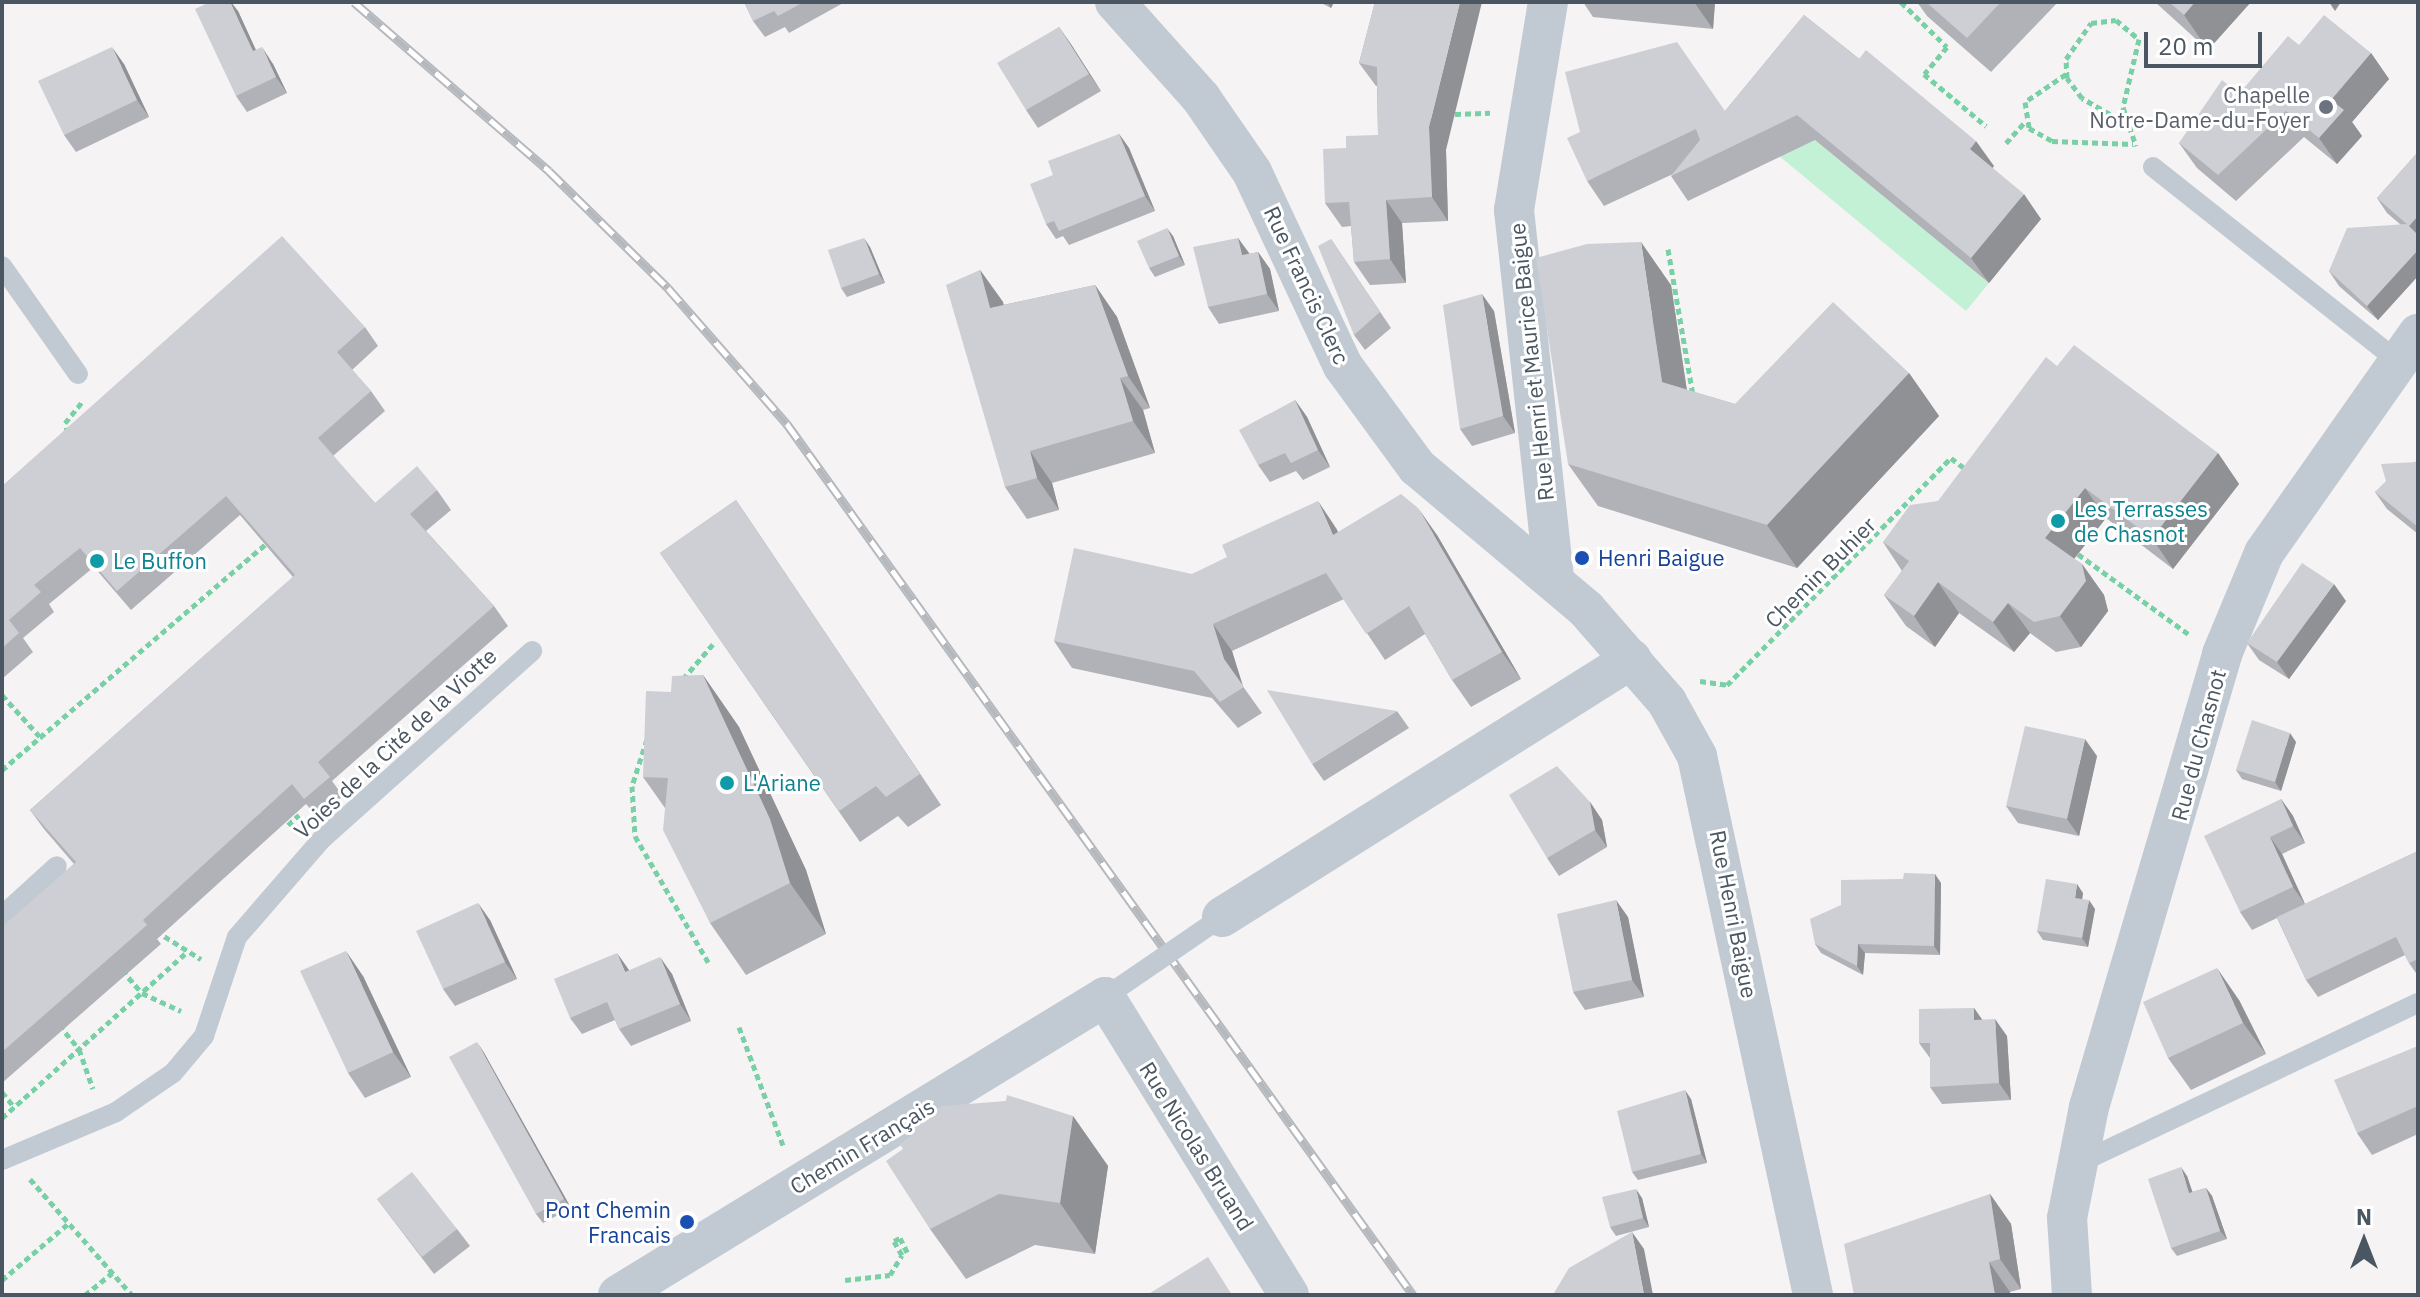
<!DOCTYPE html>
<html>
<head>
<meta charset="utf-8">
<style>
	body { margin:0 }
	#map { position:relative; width:2420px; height:1297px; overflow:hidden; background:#f5f3f3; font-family:"IBM Plex Sans",sans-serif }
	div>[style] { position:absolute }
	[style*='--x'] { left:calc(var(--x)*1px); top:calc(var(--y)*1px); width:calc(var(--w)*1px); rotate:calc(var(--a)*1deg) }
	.green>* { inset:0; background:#c3f1d5 }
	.path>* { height:5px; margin-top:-2.5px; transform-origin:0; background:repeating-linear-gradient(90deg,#7ad0a6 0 6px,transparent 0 10px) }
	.service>* { height:20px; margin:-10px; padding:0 10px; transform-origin:10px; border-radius:10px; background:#c1cad2 }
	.minor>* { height:40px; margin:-20px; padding:0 20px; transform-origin:20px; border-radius:20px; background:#c1cad2 }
	.rail>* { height:9px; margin-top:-4.5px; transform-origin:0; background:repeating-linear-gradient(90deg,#fff 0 18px,#b5b8bd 0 36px); box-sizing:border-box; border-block:2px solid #b5b8bd }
	.service-bridge>* { height:20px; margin:-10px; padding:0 10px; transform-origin:10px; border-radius:10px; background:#c1cad2 }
	.wall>* { inset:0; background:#b0b2b7 }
	.shaded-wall>* { inset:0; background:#909195 }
	.building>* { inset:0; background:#cdcfd5 }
	.dots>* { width:22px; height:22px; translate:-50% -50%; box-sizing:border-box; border:4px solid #fff; border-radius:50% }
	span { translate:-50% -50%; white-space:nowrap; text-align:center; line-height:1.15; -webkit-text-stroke:6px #fff; paint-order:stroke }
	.worship-label { font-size:22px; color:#5b616d }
	.right { translate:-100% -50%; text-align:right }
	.street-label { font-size:22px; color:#4a5661 }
	.culture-label { font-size:22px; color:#0d838f }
	.left { translate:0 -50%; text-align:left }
	.transit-label { font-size:22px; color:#164399 }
	.frame { position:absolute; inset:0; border:4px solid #4a5661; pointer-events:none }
	.north { position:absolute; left:2324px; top:1201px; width:80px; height:80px; -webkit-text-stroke:6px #fff; paint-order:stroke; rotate:0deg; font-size:22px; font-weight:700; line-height:32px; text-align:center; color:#4a5661 }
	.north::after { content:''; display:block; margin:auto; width:28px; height:36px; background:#4a5661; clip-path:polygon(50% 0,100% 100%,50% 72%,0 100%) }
	.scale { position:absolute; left:2144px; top:32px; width:118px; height:36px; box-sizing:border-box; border:4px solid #4a5661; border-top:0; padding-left:10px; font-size:24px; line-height:28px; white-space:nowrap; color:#4a5661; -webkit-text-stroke:6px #fff; paint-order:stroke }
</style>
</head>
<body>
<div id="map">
	<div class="green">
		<i style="clip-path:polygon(1770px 103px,1989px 283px,1966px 311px,1748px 130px)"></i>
	</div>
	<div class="path">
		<i style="--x:1901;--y:2;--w:64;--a:44.4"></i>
		<i style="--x:1947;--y:47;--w:35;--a:130"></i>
		<i style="--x:1924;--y:74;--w:81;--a:40"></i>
		<i style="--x:2066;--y:74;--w:50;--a:145.7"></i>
		<i style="--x:2025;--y:102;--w:26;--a:81"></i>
		<i style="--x:2029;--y:128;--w:26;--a:29"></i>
		<i style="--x:2052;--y:141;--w:81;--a:2.1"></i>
		<i style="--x:1455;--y:114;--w:35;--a:-2"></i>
		<i style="--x:2127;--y:124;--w:52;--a:-150"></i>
		<i style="--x:2082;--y:98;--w:25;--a:-127"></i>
		<i style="--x:2067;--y:78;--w:19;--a:-93"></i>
		<i style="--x:2066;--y:59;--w:44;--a:-55.2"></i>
		<i style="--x:2091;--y:23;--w:25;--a:-7"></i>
		<i style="--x:2116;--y:20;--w:30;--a:40"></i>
		<i style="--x:2139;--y:39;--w:70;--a:103.2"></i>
		<i style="--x:2123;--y:107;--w:41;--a:71.6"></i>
		<i style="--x:2006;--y:143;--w:28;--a:-48"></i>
		<i style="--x:1668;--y:249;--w:148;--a:80.3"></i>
		<i style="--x:68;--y:433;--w:10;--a:-107"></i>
		<i style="--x:65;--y:423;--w:27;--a:-51"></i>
		<i style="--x:2078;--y:554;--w:138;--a:35.9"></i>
		<i style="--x:683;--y:679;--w:46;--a:-49.4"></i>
		<i style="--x:1700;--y:681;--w:27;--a:8"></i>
		<i style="--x:1727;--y:685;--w:319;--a:-45.4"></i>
		<i style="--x:1951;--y:458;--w:20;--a:37"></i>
		<i style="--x:2;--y:695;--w:59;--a:47.7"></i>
		<i style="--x:647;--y:739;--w:49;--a:107.7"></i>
		<i style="--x:632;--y:786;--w:50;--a:86.6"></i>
		<i style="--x:635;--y:836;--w:146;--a:59.9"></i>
		<i style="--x:2;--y:770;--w:353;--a:-40.6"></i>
		<i style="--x:288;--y:825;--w:15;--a:-42"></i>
		<i style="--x:156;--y:931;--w:53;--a:31.9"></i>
		<i style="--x:122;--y:970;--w:30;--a:49"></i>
		<i style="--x:142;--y:993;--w:43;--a:24.8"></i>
		<i style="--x:59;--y:1025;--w:31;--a:50"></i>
		<i style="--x:79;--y:1049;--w:42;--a:70.7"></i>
		<i style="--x:739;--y:1027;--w:129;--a:69.6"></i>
		<i style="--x:2;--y:1092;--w:19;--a:51"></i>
		<i style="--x:2;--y:1118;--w:246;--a:-41.9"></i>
		<i style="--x:30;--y:1179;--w:154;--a:48.7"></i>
		<i style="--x:2;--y:1280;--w:88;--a:-40.4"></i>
		<i style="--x:845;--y:1280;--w:45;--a:-6.3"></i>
		<i style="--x:890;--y:1275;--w:23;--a:-59"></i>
		<i style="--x:902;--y:1255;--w:16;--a:-120"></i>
		<i style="--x:894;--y:1241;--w:7;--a:-27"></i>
		<i style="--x:900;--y:1238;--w:16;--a:63"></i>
		<i style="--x:85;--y:1295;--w:35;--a:-39"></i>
	</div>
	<div class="service">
		<i style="--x:2153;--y:167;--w:313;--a:38.4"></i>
		<i style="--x:2;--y:266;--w:132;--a:54.9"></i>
		<i style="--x:2;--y:916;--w:74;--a:-42.3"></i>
		<i style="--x:2;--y:1160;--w:124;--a:-22.8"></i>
		<i style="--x:116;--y:1112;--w:69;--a:-34.4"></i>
		<i style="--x:173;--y:1073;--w:48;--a:-50"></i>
		<i style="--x:204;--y:1036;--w:104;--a:-71.6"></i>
		<i style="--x:237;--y:937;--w:130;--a:-49.1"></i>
		<i style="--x:322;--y:839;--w:282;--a:-41.8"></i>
		<i style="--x:2075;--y:1165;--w:379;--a:-25.3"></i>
	</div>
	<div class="minor">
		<i style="--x:1115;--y:2;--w:129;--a:48.1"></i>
		<i style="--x:1201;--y:98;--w:90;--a:55.4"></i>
		<i style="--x:1252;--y:172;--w:214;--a:64.9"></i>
		<i style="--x:1343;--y:366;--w:125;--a:53.8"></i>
		<i style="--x:1417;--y:467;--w:221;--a:40"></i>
		<i style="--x:1586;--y:609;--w:123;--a:48.9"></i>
		<i style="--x:1667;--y:702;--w:62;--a:60.9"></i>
		<i style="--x:1697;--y:756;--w:551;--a:77.85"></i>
		<i style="--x:1548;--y:2;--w:211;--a:99.3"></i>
		<i style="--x:1514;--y:210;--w:373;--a:83.8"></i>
		<i style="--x:1222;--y:917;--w:484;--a:-32.2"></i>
		<i style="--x:618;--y:1295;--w:571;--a:-31.46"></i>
		<i style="--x:1105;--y:997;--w:350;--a:58.3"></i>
		<i style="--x:2072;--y:1295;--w:77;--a:-93.7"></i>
		<i style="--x:2067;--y:1218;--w:113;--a:-78.8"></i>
		<i style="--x:2089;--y:1107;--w:472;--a:-73.6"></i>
		<i style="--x:2222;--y:654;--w:109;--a:-67.4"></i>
		<i style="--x:2264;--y:553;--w:268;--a:-54.9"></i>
	</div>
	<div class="rail">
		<i style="--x:354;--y:2;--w:258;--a:40.9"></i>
		<i style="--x:549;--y:171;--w:167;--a:44.5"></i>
		<i style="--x:668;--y:288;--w:181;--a:48.8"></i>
		<i style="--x:787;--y:424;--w:1073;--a:54.29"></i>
	</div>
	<div class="service-bridge">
		<i style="--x:1105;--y:997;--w:142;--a:-34.4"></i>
	</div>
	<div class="wall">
		<i style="clip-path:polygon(744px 2px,845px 2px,789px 33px,785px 27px,765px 37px,753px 21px)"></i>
		<i style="clip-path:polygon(1319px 2px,1334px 2px,1331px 8px)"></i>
		<i style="clip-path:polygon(1375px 2px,1446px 150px,1448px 221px,1402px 223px,1406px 283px,1370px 285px,1354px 262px,1351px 226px,1342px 227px,1325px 203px,1346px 148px,1378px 135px,1377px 86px,1376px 86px,1359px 63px)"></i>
		<i style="clip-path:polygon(1583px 2px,1715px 2px,1713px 29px,1593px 17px)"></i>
		<i style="clip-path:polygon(1917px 2px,2058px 2px,1991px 72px,1927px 16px)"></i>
		<i style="clip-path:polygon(2155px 2px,2251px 2px,2208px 50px)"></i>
		<i style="clip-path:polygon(238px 11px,256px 50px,273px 64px,287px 93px,247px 112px,236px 96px)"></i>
		<i style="clip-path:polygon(1804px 15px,1994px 166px,1992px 168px,2041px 219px,1989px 283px,1815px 140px,1688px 201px,1671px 176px,1673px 174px,1604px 206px,1587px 181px,1725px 111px)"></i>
		<i style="clip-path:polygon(1059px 27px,1101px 91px,1038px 128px,1026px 110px)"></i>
		<i style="clip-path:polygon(2299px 45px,2371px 53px,2389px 79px,2352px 122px,2362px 136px,2337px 164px,2304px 137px,2236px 201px,2197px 168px,2179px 143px)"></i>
		<i style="clip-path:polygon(124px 64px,149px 117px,76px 152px,64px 135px)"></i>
		<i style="clip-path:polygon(1119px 134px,1129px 148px,1155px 211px,1069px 245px,1063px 236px,1056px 239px,1046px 224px,1053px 175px)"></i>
		<i style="clip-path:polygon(2418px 152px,2418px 276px,2378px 320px,2339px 286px,2329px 271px,2401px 225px,2387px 213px,2377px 198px)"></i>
		<i style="clip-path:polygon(1173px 236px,1185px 265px,1155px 277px,1149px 268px)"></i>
		<i style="clip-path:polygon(1238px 238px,1250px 254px,1258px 252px,1270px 269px,1279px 311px,1219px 324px,1208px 307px)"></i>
		<i style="clip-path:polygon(1331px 239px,1391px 328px,1365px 350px,1354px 335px)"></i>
		<i style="clip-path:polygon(870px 247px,885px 283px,847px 297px,841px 288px)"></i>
		<i style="clip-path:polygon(980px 270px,1003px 302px,1003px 305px,1095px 285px,1117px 317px,1150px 408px,1143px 410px,1155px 453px,1052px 483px,1059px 510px,1027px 519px,1005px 487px)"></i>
		<i style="clip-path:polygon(1671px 285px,1687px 390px,1735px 404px,1909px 373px,1939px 416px,1797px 568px,1598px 506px,1568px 464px)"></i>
		<i style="clip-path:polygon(1494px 311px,1515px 433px,1472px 446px,1460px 429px)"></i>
		<i style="clip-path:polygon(365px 327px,378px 346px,352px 370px,371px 391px,385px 411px,333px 456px,375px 503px,437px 490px,451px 510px,426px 531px,494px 606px,508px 626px,332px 781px,343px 796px,318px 818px,306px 804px,157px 939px,161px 944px,2px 1083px,2px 926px,74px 864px,44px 829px,30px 810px,293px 577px,240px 515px,131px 610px,94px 567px,49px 604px,54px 612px,23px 638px,33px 652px,2px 679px,2px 486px)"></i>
		<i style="clip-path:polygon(1295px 400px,1307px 417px,1330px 467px,1303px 480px,1296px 471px,1270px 482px,1258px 465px)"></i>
		<i style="clip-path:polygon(2218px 453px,2239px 484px,2173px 569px,2106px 518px,2074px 559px,2082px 564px,2104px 595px,2108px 611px,2081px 647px,2056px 652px,2030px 633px,2014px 652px,1959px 613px,1935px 647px,1906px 626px,1884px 595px,1902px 571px,1883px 542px,1938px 501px)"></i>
		<i style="clip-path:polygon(2418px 460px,2418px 534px,2387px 509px,2375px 492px)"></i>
		<i style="clip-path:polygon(736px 500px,941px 805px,908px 827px,898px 816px,860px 842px,660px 553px)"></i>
		<i style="clip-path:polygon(1336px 528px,1338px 532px,1437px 535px,1521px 679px,1471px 707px,1452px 680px,1425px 634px,1385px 660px,1344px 599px,1232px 651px,1242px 685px,1262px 713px,1238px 728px,1212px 698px,1072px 668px,1054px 641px,1192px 574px)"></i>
		<i style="clip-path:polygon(2346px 601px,2289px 679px,2259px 660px,2247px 643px)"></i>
		<i style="clip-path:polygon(703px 675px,739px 727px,806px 870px,826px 934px,746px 975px,710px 923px,665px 808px,643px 777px,671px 692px)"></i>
		<i style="clip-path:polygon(1397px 711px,1409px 728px,1324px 781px,1312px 764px)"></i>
		<i style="clip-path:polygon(2296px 742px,2281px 791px,2242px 779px,2236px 770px)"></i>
		<i style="clip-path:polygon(2097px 756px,2079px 836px,2018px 823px,2006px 806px)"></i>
		<i style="clip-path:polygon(2281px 799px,2293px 816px,2305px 843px,2282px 854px,2305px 904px,2418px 851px,2418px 976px,2409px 963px,2405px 955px,2318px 997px,2306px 980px,2277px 918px,2252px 930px,2240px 912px)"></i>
		<i style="clip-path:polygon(1590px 802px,1602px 820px,1607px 847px,1559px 876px,1547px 858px)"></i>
		<i style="clip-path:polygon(1941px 883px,1940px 955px,1865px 953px,1863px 975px,1821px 953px,1815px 944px)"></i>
		<i style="clip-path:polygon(2083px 893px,2082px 899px,2095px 909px,2088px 947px,2043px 940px,2037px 931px)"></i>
		<i style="clip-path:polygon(1628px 917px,1644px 997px,1585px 1010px,1573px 992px)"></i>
		<i style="clip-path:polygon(490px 920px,517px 979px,455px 1006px,443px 989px)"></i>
		<i style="clip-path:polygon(629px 970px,672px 974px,691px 1021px,631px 1046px,619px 1029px,615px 1020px,582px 1034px,570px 1018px)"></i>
		<i style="clip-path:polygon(363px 976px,411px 1077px,365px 1098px,348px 1073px)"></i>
		<i style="clip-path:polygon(2239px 1000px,2266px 1054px,2191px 1090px,2168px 1058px)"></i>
		<i style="clip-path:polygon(1974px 1008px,1982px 1020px,2007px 1036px,2011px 1100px,1942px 1104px,1930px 1087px,1930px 1058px,1919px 1043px)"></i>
		<i style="clip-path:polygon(2418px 1046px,2418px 1134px,2372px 1155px,2357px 1133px)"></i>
		<i style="clip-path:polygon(483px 1051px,571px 1208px,543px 1223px,536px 1214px)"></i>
		<i style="clip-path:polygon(1691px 1099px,1707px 1163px,1638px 1180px,1632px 1172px)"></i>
		<i style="clip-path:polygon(1073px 1116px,1108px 1166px,1095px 1254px,1035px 1245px,966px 1279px,930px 1229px,903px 1149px)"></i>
		<i style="clip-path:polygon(2187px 1176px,2192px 1192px,2206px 1188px,2212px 1196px,2227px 1239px,2177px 1256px,2171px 1248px)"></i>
		<i style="clip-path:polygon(1990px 1194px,2011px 1224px,2021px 1289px,2010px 1292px,1854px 1295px)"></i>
		<i style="clip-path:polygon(1642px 1198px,1649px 1227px,1616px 1236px,1610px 1227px)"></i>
		<i style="clip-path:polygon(377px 1199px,457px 1229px,470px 1246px,434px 1274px)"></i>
	</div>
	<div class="shaded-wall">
		<i style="clip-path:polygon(230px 2px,231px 2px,238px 11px,264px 68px,253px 51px)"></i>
		<i style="clip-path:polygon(1327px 2px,1334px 2px,1331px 8px)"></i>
		<i style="clip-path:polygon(1460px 2px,1482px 2px,1446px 150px,1448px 221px,1432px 197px,1429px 127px)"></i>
		<i style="clip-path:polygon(1694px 2px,1715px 2px,1713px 29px)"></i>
		<i style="clip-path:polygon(2195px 2px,2251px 2px,2208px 50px,2184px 15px)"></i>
		<i style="clip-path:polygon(2329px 2px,2341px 2px,2335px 11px)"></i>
		<i style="clip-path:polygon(1059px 27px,1071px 44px,1101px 91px,1089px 74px)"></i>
		<i style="clip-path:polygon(112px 47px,124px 64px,149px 117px,137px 100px)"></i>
		<i style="clip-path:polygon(262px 47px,273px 64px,287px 93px,276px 77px)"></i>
		<i style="clip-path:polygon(2371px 53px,2389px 79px,2352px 122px,2362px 136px,2337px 164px,2319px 138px,2331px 100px)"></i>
		<i style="clip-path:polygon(1119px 134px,1129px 148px,1155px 211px,1145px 196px)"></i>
		<i style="clip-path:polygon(1976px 141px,1994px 166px,1987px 175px,1970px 149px)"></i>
		<i style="clip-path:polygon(2024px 194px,2041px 219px,1989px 283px,1971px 258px)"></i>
		<i style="clip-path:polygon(1386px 200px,1402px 223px,1406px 283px,1390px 259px)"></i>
		<i style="clip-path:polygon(2418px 216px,2418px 239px,2409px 226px)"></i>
		<i style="clip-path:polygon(1167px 228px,1173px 236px,1185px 265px,1179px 256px)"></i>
		<i style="clip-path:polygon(864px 238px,870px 247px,885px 283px,879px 274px)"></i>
		<i style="clip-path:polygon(1238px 238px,1250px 255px,1242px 255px)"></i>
		<i style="clip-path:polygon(1641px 242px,1671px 285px,1692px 425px,1662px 382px)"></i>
		<i style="clip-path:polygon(2418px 250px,2418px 276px,2378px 320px,2367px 306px)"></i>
		<i style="clip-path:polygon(1258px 252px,1270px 269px,1279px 311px,1267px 294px)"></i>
		<i style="clip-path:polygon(980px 270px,1003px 302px,1013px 340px,990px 308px)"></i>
		<i style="clip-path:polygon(1095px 285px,1117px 317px,1150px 408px,1128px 376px)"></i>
		<i style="clip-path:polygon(1482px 294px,1494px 311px,1515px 433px,1503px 416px)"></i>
		<i style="clip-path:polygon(1909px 373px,1939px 416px,1797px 568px,1767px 525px)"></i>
		<i style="clip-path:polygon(1120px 378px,1143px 410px,1155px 453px,1133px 421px)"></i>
		<i style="clip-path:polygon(1295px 400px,1307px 417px,1330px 467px,1318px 450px)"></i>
		<i style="clip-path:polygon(1030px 451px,1052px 483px,1059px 510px,1037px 478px)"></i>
		<i style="clip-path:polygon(2218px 453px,2239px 484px,2173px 569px,2152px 538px)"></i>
		<i style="clip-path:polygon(2085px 488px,2106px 518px,2067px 568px,2045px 538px)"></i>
		<i style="clip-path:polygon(736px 500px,757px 531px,941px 805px,920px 774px)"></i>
		<i style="clip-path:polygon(1318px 501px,1336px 528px,1352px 561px,1333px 535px)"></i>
		<i style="clip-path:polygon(1418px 508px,1437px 535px,1521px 679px,1502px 652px)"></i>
		<i style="clip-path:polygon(2082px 564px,2104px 595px,2108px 611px,2081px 647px,2060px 616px)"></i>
		<i style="clip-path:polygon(1938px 582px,1959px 613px,1935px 647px,1914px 616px)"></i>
		<i style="clip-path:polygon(2334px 584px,2346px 601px,2289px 679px,2277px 662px)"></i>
		<i style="clip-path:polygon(2008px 603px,2030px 633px,2014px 652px,1993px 622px)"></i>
		<i style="clip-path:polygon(1213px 624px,1232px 651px,1243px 686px,1224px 659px)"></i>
		<i style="clip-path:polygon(703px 675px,739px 727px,806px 870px,826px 934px,790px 883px)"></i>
		<i style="clip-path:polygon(2290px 733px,2296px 742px,2281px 791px,2275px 782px)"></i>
		<i style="clip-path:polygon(2085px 739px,2097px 756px,2079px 836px,2067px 819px)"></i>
		<i style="clip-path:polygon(2281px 799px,2293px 816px,2305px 843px,2293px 826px)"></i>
		<i style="clip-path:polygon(1590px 802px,1602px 820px,1607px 847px,1595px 830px)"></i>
		<i style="clip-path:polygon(2270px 837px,2282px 854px,2305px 904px,2293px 887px)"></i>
		<i style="clip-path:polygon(1935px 874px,1941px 883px,1940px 955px,1934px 946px)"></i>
		<i style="clip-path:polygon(2077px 884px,2083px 893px,2081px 907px,2075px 898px)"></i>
		<i style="clip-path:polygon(1616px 900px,1628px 917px,1644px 997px,1632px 980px)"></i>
		<i style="clip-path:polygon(2089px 900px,2095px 909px,2088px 947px,2082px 938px)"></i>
		<i style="clip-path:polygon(478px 903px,490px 920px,517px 979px,505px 962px)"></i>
		<i style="clip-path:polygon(1858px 944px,1865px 953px,1863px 975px,1857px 966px)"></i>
		<i style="clip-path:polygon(346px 951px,363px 976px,411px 1077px,393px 1052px)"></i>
		<i style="clip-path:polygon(617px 953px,629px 970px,637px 989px,625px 972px)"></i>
		<i style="clip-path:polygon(660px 957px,672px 974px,691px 1021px,680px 1004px)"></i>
		<i style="clip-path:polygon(2217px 968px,2239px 1000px,2266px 1054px,2243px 1023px)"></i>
		<i style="clip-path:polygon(1974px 1008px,1986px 1025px,1974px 1020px)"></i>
		<i style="clip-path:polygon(1995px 1019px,2007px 1036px,2011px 1100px,1999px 1083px)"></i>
		<i style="clip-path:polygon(477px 1042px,483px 1051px,571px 1208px,564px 1199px)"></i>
		<i style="clip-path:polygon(1685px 1090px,1691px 1099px,1707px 1163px,1701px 1154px)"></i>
		<i style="clip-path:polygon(1073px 1116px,1108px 1166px,1095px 1254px,1060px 1203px)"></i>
		<i style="clip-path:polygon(2181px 1167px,2187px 1176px,2196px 1202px,2189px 1193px)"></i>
		<i style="clip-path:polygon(2206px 1188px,2212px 1196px,2227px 1239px,2220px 1231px)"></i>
		<i style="clip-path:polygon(1636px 1189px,1642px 1198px,1649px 1227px,1643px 1218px)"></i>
		<i style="clip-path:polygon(1990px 1194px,2011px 1224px,2021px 1289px,2000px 1259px)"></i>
		<i style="clip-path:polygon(1632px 1232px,1644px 1249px,1653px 1295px,1644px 1295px)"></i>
		<i style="clip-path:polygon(1989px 1262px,2010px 1292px,2010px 1295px,1995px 1295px)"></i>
	</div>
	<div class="building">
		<i style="clip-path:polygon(210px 2px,230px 2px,253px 51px,262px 47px,276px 77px,236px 96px,195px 9px)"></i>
		<i style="clip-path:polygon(744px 2px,804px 2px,778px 16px,774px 11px,753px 21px)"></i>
		<i style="clip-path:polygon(1375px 2px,1460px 2px,1429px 127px,1432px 197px,1386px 200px,1390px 259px,1354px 262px,1349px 202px,1325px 203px,1323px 149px,1346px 148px,1346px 136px,1378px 135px,1377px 67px,1359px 63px)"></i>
		<i style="clip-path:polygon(1926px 2px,2001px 2px,1967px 38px)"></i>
		<i style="clip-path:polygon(2169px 2px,2195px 2px,2184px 15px)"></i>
		<i style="clip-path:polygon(1804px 15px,1859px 59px,1866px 50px,1976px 141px,1970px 149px,2024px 194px,1971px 258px,1797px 115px,1671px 176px,1700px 140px,1696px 129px,1587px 181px,1567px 138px,1580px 132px,1565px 72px,1677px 42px,1725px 111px)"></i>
		<i style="clip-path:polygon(2324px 15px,2371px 53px,2331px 100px,2344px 110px,2319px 138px,2286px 111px,2218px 175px,2179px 143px,2222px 80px,2239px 94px,2288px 36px,2299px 45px)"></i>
		<i style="clip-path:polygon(1059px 27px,1089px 74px,1026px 110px,997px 63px)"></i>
		<i style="clip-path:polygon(112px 47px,137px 100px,64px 135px,38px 81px)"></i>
		<i style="clip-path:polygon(1119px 134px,1145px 196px,1059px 231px,1054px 221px,1046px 224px,1030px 184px,1053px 175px,1048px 161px)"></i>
		<i style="clip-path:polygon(2418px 152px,2418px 216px,2409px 226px,2377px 198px)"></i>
		<i style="clip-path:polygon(2407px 224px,2418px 235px,2418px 250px,2367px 306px,2329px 271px,2347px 228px)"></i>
		<i style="clip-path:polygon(1167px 228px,1179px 256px,1149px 268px,1137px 241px)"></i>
		<i style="clip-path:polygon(282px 236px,365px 327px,337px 352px,371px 391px,318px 438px,375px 503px,417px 466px,437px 490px,410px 514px,494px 606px,318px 762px,330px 777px,304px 799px,292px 784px,143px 920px,147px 925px,2px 1052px,2px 926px,76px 862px,30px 810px,295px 575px,226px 496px,117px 591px,80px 548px,34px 585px,41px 592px,9px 620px,19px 633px,2px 648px,2px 486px)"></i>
		<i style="clip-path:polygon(864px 238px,879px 274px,841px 288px,828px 250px)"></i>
		<i style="clip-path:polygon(1238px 238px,1242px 255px,1258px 252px,1267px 294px,1208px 307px,1193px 247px)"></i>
		<i style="clip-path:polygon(1331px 239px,1380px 312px,1354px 335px,1318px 246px)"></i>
		<i style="clip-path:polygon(1641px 242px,1662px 382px,1735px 404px,1833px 302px,1909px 373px,1767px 525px,1568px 464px,1536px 258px,1587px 244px)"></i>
		<i style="clip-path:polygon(980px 270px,990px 308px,1095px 285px,1128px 376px,1120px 378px,1133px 421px,1030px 451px,1037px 478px,1005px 487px,946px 285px)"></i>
		<i style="clip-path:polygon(1482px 294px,1503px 416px,1460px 429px,1443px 305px)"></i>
		<i style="clip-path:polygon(2074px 345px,2218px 453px,2152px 538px,2085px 488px,2045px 538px,2082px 564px,2086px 581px,2060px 616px,2034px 622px,2008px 603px,1993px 622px,1938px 582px,1914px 616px,1884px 595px,1909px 561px,1883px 542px,1910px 505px,1938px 501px,2046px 357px,2057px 366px)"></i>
		<i style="clip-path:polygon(1295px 400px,1318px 450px,1291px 463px,1285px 453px,1258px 465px,1239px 430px)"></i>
		<i style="clip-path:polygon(2418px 460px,2418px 527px,2375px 492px,2386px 481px,2381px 464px,2417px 462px)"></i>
		<i style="clip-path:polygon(1401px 494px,1418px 508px,1502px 652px,1452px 680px,1409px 606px,1366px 634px,1326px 573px,1213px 624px,1224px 659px,1244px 687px,1220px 702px,1194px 671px,1054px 641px,1074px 548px,1192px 574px,1227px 557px,1222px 545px,1318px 501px,1333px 535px)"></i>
		<i style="clip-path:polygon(736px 500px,920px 774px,886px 797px,876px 786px,839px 811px,660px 553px)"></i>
		<i style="clip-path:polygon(2302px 563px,2334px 584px,2277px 662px,2247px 643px)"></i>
		<i style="clip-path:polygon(703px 675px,770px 819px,790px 883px,710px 923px,663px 830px,668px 778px,643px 777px,646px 691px,671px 692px,672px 676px)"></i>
		<i style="clip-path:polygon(1267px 690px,1397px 711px,1312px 764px)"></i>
		<i style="clip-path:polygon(2252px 720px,2290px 733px,2275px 782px,2236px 770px)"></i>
		<i style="clip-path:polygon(2025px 726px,2085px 739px,2067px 819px,2006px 806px)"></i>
		<i style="clip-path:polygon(1557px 766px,1590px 802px,1595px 830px,1547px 858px,1509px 795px)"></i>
		<i style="clip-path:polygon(2281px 799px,2293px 826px,2270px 837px,2293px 887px,2240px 912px,2204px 836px)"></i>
		<i style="clip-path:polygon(2418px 851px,2418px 959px,2409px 963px,2396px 937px,2306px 980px,2277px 917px)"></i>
		<i style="clip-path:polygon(1904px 873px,1935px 874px,1934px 946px,1858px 944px,1857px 966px,1815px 944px,1810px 919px,1841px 905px,1841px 880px,1903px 879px)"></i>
		<i style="clip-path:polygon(2046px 879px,2077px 884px,2075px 898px,2089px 900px,2082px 938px,2037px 931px)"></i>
		<i style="clip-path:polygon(1616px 900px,1632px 980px,1573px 992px,1557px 914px)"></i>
		<i style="clip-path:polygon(478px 903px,505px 962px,443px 989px,416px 931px)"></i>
		<i style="clip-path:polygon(346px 951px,393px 1052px,348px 1073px,300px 971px)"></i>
		<i style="clip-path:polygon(617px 953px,625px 972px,660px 957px,680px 1004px,619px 1029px,607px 1002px,570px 1018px,554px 979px)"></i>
		<i style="clip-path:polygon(2217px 968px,2243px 1023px,2168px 1058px,2143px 1002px)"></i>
		<i style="clip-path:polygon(1974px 1008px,1974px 1020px,1995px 1019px,1999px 1083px,1930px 1087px,1930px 1043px,1919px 1043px,1919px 1009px)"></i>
		<i style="clip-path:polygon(477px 1042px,564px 1199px,536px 1214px,449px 1057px)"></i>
		<i style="clip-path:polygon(2418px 1046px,2418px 1106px,2357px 1133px,2334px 1080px)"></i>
		<i style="clip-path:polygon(1685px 1090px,1701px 1154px,1632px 1172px,1617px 1111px)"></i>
		<i style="clip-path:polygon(1007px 1095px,1073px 1116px,1060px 1203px,999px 1194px,930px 1229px,886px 1161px,903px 1149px,900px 1144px,914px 1134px,911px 1127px,942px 1106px,1006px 1101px)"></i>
		<i style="clip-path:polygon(2181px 1167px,2189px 1193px,2206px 1188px,2220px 1231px,2171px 1248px,2148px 1179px)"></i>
		<i style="clip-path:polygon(412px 1172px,457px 1229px,422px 1257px,377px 1199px)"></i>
		<i style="clip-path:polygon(1636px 1189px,1643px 1218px,1610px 1227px,1602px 1197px)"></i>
		<i style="clip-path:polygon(1990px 1194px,2000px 1259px,1989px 1262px,1995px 1295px,1854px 1295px,1844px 1244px)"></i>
		<i style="clip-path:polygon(1632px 1232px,1644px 1295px,1555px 1295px,1554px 1293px,1569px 1268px)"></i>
		<i style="clip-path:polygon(1208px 1257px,1232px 1295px,1147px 1295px)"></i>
	</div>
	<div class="dots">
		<i style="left:2326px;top:107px;background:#6b7280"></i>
		<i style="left:2058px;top:521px;background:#0f9aa8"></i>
		<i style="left:1582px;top:558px;background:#1a4fb4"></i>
		<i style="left:97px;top:561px;background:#0f9aa8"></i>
		<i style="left:727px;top:783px;background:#0f9aa8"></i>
		<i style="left:687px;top:1222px;background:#1a4fb4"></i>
	</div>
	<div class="worship-label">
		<span class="right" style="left:2310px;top:107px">Chapelle<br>Notre-Dame-du-Foyer</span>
	</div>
	<div class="street-label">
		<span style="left:1307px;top:285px;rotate:65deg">Rue Francis Clerc</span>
		<span style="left:1531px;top:362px;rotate:-96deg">Rue Henri et Maurice Baigue</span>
		<span style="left:1820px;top:572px;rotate:-45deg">Chemin Buhier</span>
		<span style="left:395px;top:743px;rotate:-43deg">Voies de la Cité de la Viotte</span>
		<span style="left:2198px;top:745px;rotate:-75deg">Rue du Chasnot</span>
		<span style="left:1734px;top:914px;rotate:79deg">Rue Henri Baigue</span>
		<span style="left:862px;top:1146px;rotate:-31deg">Chemin Français</span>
		<span style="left:1197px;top:1146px;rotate:58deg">Rue Nicolas Bruand</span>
	</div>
	<div class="culture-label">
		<span class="left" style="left:2074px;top:521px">Les Terrasses<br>de Chasnot</span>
		<span class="left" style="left:113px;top:561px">Le Buffon</span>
		<span class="left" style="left:743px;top:783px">L'Ariane</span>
	</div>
	<div class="transit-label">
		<span class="left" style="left:1598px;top:558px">Henri Baigue</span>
		<span class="right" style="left:671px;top:1222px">Pont Chemin<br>Francais</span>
	</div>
	<div class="frame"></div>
	<div class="north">N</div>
	<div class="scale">20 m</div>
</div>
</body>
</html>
